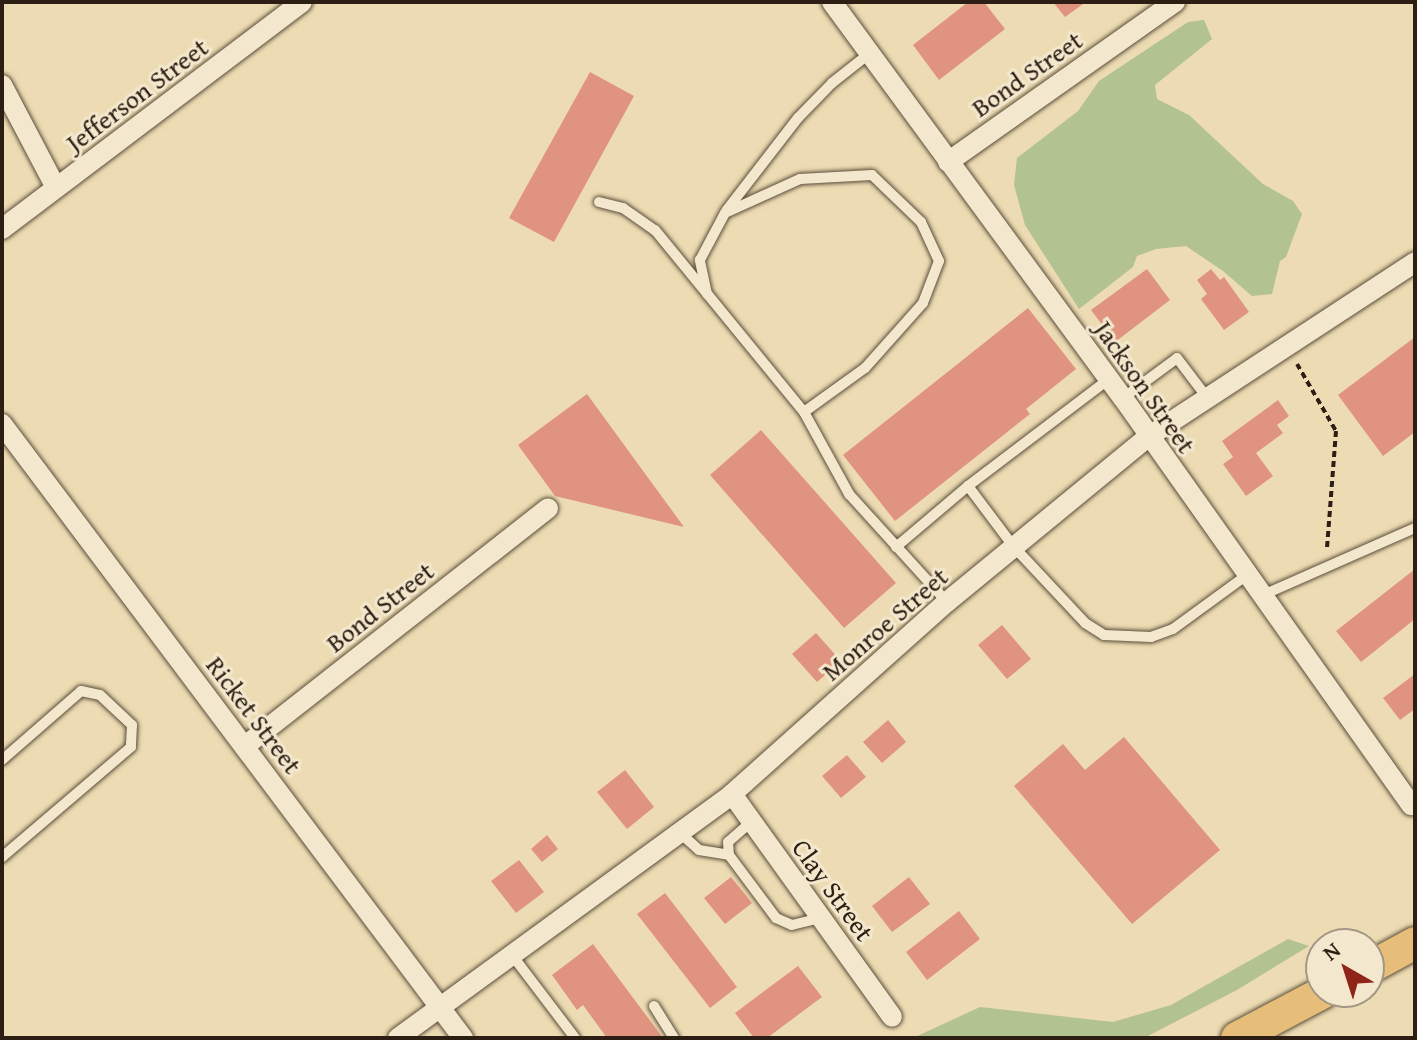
<!DOCTYPE html>
<html>
<head>
<meta charset="utf-8">
<style>
	body { margin:0 }
	#map { position:relative; width:1417px; height:1040px; overflow:hidden; background:#eddcb3; font-family:"Gentium Book Plus",serif }
	div>[style] { position:absolute }
	[style*='--x'] { left:calc(var(--x)*1px); top:calc(var(--y)*1px); width:calc(var(--w)*1px); rotate:calc(var(--a)*1deg) }
	.green>* { inset:0; background:#b3c291 }
	.building>* { inset:0; background:#e0947f }
	.path>* { height:4px; margin-top:-2px; transform-origin:0; background:repeating-linear-gradient(90deg,#2c1e13 0 6px,transparent 0 10px) }
	.roads { filter:drop-shadow(0 0 2px #5c4e3b) drop-shadow(0 0 2px #5c4e3b) }
	.service>* { height:10px; margin:-5px; padding:0 5px; transform-origin:5px; border-radius:5px; background:#f3e8ce }
	.minor>* { height:20px; margin:-10px; padding:0 10px; transform-origin:10px; border-radius:10px; background:#f3e8ce }
	.trunk>* { height:32px; margin:-16px; padding:0 16px; transform-origin:16px; border-radius:16px; background:#e6be7a }
	span { translate:-50% -50%; white-space:nowrap; text-align:center; line-height:1.15; -webkit-text-stroke:6px #f3e8ce; paint-order:stroke }
	.street-label { font-size:26px; color:#2c1e13 }
	.frame { position:absolute; inset:0; border:4px solid #2c1e13; pointer-events:none }
	.north { position:absolute; left:1305px; top:928px; width:80px; height:80px; box-sizing:border-box; background:#f3e8ce; border:2px solid #a39783; border-radius:50%; rotate:321deg; font-size:22px; font-weight:700; line-height:32px; text-align:center; color:#2c1e13 }
	.north::after { content:''; display:block; margin:auto; width:28px; height:36px; background:#8f2418; clip-path:polygon(50% 0,100% 100%,50% 72%,0 100%) }
</style>
</head>
<body>
<div id="map">
	<div class="green">
		<i style="clip-path:polygon(1204px 20px,1212px 39px,1155px 85px,1157px 99px,1189px 115px,1263px 184px,1293px 201px,1302px 214px,1286px 257px,1280px 261px,1272px 294px,1252px 296px,1223px 271px,1186px 246px,1156px 249px,1137px 256px,1133px 267px,1079px 309px,1025px 225px,1014px 185px,1017px 158px,1078px 111px,1099px 81px,1188px 22px)"></i>
		<i style="clip-path:polygon(1288px 939px,1309px 946px,1237px 990px,1144px 1038px,913px 1038px,980px 1007px,1113px 1022px,1171px 1005px)"></i>
	</div>
	<div class="building">
		<i style="clip-path:polygon(968px 2px,984px 2px,1005px 29px,939px 80px,913px 45px)"></i>
		<i style="clip-path:polygon(1053px 2px,1086px 2px,1065px 17px)"></i>
		<i style="clip-path:polygon(590px 72px,634px 96px,554px 242px,509px 218px)"></i>
		<i style="clip-path:polygon(1147px 269px,1170px 300px,1115px 342px,1091px 310px)"></i>
		<i style="clip-path:polygon(1211px 269px,1220px 280px,1224px 277px,1249px 312px,1224px 330px,1201px 299px,1207px 294px,1197px 280px)"></i>
		<i style="clip-path:polygon(1028px 308px,1076px 369px,1026px 409px,1030px 414px,895px 521px,843px 455px)"></i>
		<i style="clip-path:polygon(1415px 337px,1415px 432px,1383px 456px,1338px 395px)"></i>
		<i style="clip-path:polygon(587px 394px,684px 527px,555px 496px,518px 445px)"></i>
		<i style="clip-path:polygon(1278px 400px,1289px 416px,1277px 425px,1283px 433px,1256px 453px,1273px 476px,1246px 496px,1223px 464px,1233px 457px,1222px 441px)"></i>
		<i style="clip-path:polygon(761px 430px,896px 583px,844px 628px,710px 475px)"></i>
		<i style="clip-path:polygon(1415px 569px,1415px 619px,1361px 662px,1336px 631px)"></i>
		<i style="clip-path:polygon(1002px 625px,1031px 659px,1007px 679px,978px 645px)"></i>
		<i style="clip-path:polygon(816px 633px,841px 661px,817px 682px,792px 654px)"></i>
		<i style="clip-path:polygon(1415px 674px,1415px 709px,1400px 720px,1383px 698px)"></i>
		<i style="clip-path:polygon(888px 720px,906px 742px,882px 763px,863px 742px)"></i>
		<i style="clip-path:polygon(1124px 737px,1220px 850px,1132px 924px,1014px 786px,1063px 744px,1085px 770px)"></i>
		<i style="clip-path:polygon(847px 755px,866px 777px,841px 798px,822px 776px)"></i>
		<i style="clip-path:polygon(625px 770px,654px 807px,627px 829px,597px 792px)"></i>
		<i style="clip-path:polygon(547px 835px,558px 849px,542px 862px,531px 849px)"></i>
		<i style="clip-path:polygon(519px 860px,544px 892px,516px 913px,491px 881px)"></i>
		<i style="clip-path:polygon(731px 877px,752px 903px,725px 924px,704px 898px)"></i>
		<i style="clip-path:polygon(909px 877px,930px 904px,892px 932px,872px 906px)"></i>
		<i style="clip-path:polygon(665px 893px,737px 987px,710px 1008px,637px 914px)"></i>
		<i style="clip-path:polygon(959px 911px,980px 939px,927px 980px,906px 952px)"></i>
		<i style="clip-path:polygon(593px 944px,663px 1038px,607px 1038px,583px 1005px,577px 1010px,552px 975px)"></i>
		<i style="clip-path:polygon(798px 966px,822px 997px,767px 1038px,754px 1038px,735px 1013px)"></i>
	</div>
	<div class="path">
		<i style="--x:1297;--y:364;--w:78;--a:59.8"></i>
		<i style="--x:1336;--y:431;--w:117;--a:94.4"></i>
	</div>
	<div class="roads">
		<div class="service">
			<i style="--x:599;--y:202;--w:25;--a:14"></i>
			<i style="--x:623;--y:208;--w:39;--a:35"></i>
			<i style="--x:655;--y:230;--w:235;--a:50.7"></i>
			<i style="--x:804;--y:412;--w:94;--a:61.2"></i>
			<i style="--x:849;--y:494;--w:146;--a:47.8"></i>
			<i style="--x:726;--y:211;--w:118;--a:-52.3"></i>
			<i style="--x:798;--y:118;--w:49;--a:-45.8"></i>
			<i style="--x:832;--y:83;--w:48;--a:-38.3"></i>
			<i style="--x:707;--y:294;--w:35;--a:-102"></i>
			<i style="--x:700;--y:260;--w:53;--a:-62"></i>
			<i style="--x:725;--y:213;--w:82;--a:-24.4"></i>
			<i style="--x:800;--y:179;--w:72;--a:-3.2"></i>
			<i style="--x:872;--y:175;--w:68;--a:43.8"></i>
			<i style="--x:921;--y:222;--w:43;--a:65.2"></i>
			<i style="--x:939;--y:261;--w:45;--a:110.9"></i>
			<i style="--x:923;--y:303;--w:87;--a:131.7"></i>
			<i style="--x:865;--y:368;--w:75;--a:144.2"></i>
			<i style="--x:1123;--y:398;--w:67;--a:-36.5"></i>
			<i style="--x:1177;--y:358;--w:48;--a:52.7"></i>
			<i style="--x:968;--y:486;--w:76;--a:53"></i>
			<i style="--x:1014;--y:547;--w:104;--a:46.9"></i>
			<i style="--x:1085;--y:623;--w:22;--a:32"></i>
			<i style="--x:1104;--y:635;--w:47;--a:2.4"></i>
			<i style="--x:1151;--y:637;--w:23;--a:-20"></i>
			<i style="--x:1173;--y:629;--w:92;--a:-36.1"></i>
			<i style="--x:896;--y:547;--w:94;--a:-40.3"></i>
			<i style="--x:968;--y:486;--w:177;--a:-37.2"></i>
			<i style="--x:1263;--y:595;--w:166;--a:-23.8"></i>
			<i style="--x:2;--y:760;--w:105;--a:-41.1"></i>
			<i style="--x:81;--y:691;--w:19;--a:12"></i>
			<i style="--x:100;--y:695;--w:44;--a:43.2"></i>
			<i style="--x:132;--y:725;--w:22;--a:93"></i>
			<i style="--x:131;--y:747;--w:170;--a:139.5"></i>
			<i style="--x:751;--y:822;--w:30;--a:139"></i>
			<i style="--x:728;--y:842;--w:13;--a:86"></i>
			<i style="--x:729;--y:855;--w:79;--a:53.3"></i>
			<i style="--x:776;--y:918;--w:17;--a:24"></i>
			<i style="--x:792;--y:925;--w:29;--a:-14"></i>
			<i style="--x:679;--y:832;--w:27;--a:42"></i>
			<i style="--x:699;--y:850;--w:30;--a:9"></i>
			<i style="--x:512;--y:955;--w:104;--a:52.8"></i>
			<i style="--x:654;--y:1006;--w:38;--a:58"></i>
		</div>
		<div class="minor">
			<i style="--x:832;--y:2;--w:491;--a:53.7"></i>
			<i style="--x:1123;--y:398;--w:499;--a:54.7"></i>
			<i style="--x:2;--y:85;--w:116;--a:62.3"></i>
			<i style="--x:948;--y:162;--w:278;--a:-35.2"></i>
			<i style="--x:2;--y:229;--w:376;--a:-37.1"></i>
			<i style="--x:2;--y:424;--w:768;--a:53.1"></i>
			<i style="--x:245;--y:746;--w:385;--a:-38.1"></i>
			<i style="--x:732;--y:794;--w:274;--a:54.3"></i>
			<i style="--x:398;--y:1038;--w:414;--a:-36.1"></i>
			<i style="--x:732;--y:794;--w:288;--a:-41.8"></i>
			<i style="--x:947;--y:602;--w:260;--a:-39.4"></i>
			<i style="--x:1148;--y:437;--w:319;--a:-33.2"></i>
		</div>
		<div class="trunk">
			<i style="--x:1369;--y:968;--w:52;--a:-28.5"></i>
			<i style="--x:1237;--y:1038;--w:98;--a:-27.9"></i>
		</div>
	</div>
	<div class="street-label">
		<span style="left:1027px;top:74px;rotate:-35deg">Bond Street</span>
		<span style="left:137px;top:95px;rotate:-37deg">Jefferson Street</span>
		<span style="left:1145px;top:387px;rotate:55deg">Jackson Street</span>
		<span style="left:380px;top:607px;rotate:-38deg">Bond Street</span>
		<span style="left:885px;top:624px;rotate:-41deg">Monroe Street</span>
		<span style="left:254px;top:715px;rotate:53deg">Ricket Street</span>
		<span style="left:833px;top:890px;rotate:54deg">Clay Street</span>
	</div>
	<div class="frame"></div>
	<div class="north">N</div>
</div>
</body>
</html>
